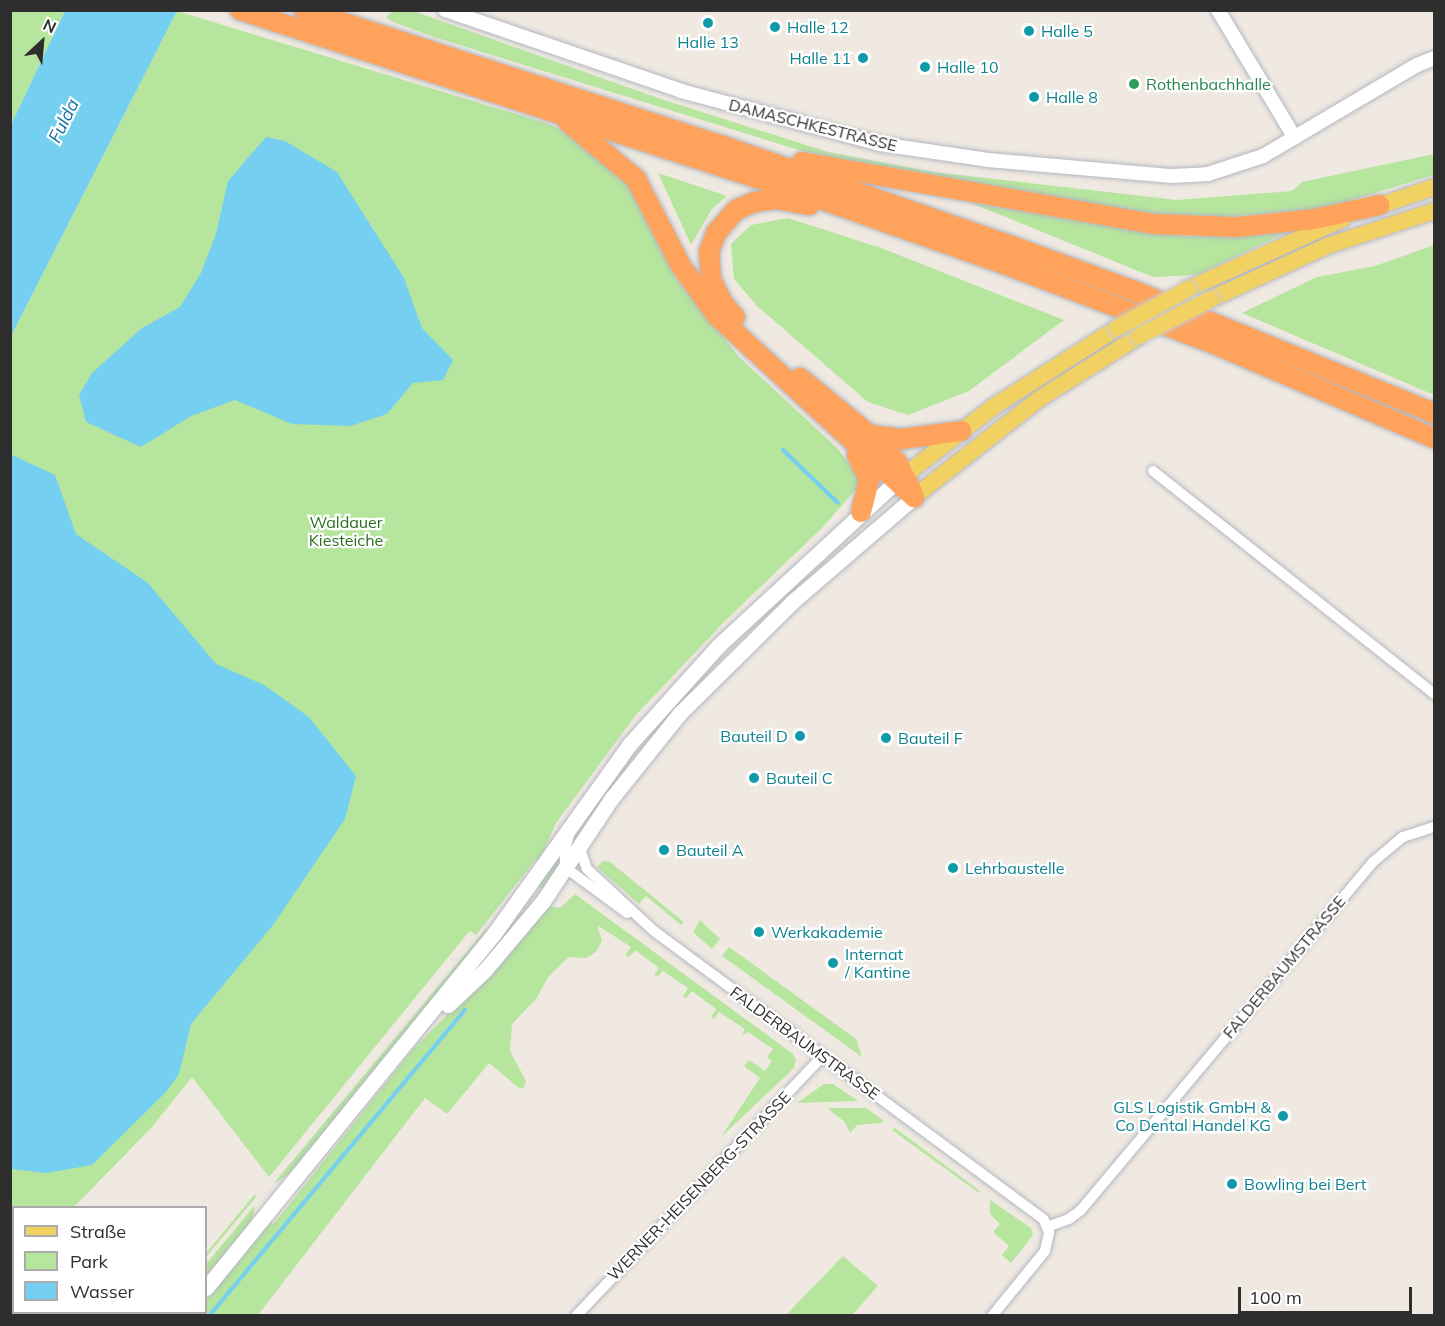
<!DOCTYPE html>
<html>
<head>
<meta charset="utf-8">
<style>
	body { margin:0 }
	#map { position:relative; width:1445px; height:1326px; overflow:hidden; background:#efe9e1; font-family:Mulish,sans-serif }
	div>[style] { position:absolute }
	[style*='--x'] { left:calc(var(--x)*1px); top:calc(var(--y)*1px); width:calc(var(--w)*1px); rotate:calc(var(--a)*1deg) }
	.green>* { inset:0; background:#b6e59e }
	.water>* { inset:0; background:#75cff0 }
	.stream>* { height:4px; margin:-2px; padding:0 2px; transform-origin:2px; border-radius:2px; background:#75cff0 }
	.roads { filter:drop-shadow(0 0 2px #b4b7c1) drop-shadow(0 0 2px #b4b7c1) }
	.minor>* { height:10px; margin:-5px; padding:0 5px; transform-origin:5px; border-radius:5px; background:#fff }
	.tertiary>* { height:14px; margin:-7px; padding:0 7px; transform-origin:7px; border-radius:7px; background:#fff }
	.secondary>* { height:15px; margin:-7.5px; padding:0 7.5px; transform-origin:7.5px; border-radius:7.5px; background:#fff }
	.primary>* { height:16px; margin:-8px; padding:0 8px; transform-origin:8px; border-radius:8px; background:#f2d163 }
	.motorway>* { height:20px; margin:-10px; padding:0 10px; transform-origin:10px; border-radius:10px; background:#ffa35c }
	.bridges { filter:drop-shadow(0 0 2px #c9c9c9) drop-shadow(0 0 2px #c9c9c9) }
	.primary-bridge>* { height:16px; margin:-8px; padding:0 8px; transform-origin:8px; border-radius:8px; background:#f2d163 }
	.dots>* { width:16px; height:16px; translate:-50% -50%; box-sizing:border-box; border:3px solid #fff; border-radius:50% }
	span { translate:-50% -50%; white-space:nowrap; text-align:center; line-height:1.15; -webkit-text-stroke:4.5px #fff; paint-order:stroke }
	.culture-label { font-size:16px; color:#0d838f }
	.left { translate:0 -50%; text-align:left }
	.right { translate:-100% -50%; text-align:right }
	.leisure-label { font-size:16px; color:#27864d }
	.street-label { font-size:16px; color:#2e2e2e }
	.park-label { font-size:16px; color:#2c6e1b }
	.water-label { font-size:18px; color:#0d6fa3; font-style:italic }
	.frame { position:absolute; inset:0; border:12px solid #2e2e2e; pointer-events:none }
	.legend { position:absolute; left:12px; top:1206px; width:195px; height:108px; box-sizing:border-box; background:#fff; border:2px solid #ababab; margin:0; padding:8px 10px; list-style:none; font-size:18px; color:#2e2e2e }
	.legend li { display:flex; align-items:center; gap:12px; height:30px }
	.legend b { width:30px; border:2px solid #ababab }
	.north { position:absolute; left:12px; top:12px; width:60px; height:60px; -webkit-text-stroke:4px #fff; paint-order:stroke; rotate:26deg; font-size:16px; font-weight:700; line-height:24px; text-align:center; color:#2e2e2e }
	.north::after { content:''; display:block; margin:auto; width:21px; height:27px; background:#2e2e2e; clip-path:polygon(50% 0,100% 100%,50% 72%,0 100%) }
	.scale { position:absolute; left:1238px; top:1287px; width:174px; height:27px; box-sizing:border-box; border:3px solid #2e2e2e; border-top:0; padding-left:8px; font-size:18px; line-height:21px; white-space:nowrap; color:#2e2e2e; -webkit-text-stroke:4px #fff; paint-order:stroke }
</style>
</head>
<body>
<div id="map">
	<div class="green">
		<i style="clip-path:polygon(11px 11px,65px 11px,11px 125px)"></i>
		<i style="clip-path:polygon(177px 11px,549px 124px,577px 137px,619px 172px,642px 201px,673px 274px,739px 357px,837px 448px,863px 481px,823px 527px,724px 622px,635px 716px,556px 823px,539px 861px,536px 859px,476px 935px,470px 931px,467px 934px,269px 1177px,192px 1077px,151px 1128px,74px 1207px,14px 1208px,11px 1270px,11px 336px)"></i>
		<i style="clip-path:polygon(393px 11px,413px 11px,658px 98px,828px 152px,934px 172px,1177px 200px,1292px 191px,1302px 182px,1434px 154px,1434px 175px,1322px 209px,1199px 219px,1146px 213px,879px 170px,792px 148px,434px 37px,391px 21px,386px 17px)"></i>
		<i style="clip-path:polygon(658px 173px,727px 196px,712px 209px,691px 245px)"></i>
		<i style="clip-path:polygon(971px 203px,1189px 237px,1287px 232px,1197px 275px,1153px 277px)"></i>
		<i style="clip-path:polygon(788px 218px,881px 248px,1064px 320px,969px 391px,908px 415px,868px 402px,757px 306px,734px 279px,731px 244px,751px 225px)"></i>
		<i style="clip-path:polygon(1434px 245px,1434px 395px,1242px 313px,1317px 277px,1375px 266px)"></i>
		<i style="clip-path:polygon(559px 854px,558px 867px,543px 889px,536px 884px)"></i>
		<i style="clip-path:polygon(603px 861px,610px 862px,684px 922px,681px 925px,646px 896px,639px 904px,597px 867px)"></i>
		<i style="clip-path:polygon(575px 894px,793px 1054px,796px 1060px,794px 1068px,721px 1137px,760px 1078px,744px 1066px,749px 1060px,765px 1071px,772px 1061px,767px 1057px,773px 1049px,748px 1032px,741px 1036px,745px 1029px,719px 1012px,714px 1019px,711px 1017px,716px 1009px,692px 991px,686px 998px,683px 996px,688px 988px,663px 971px,657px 977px,654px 975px,659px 968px,635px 950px,629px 957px,625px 955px,631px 947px,597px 925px,602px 941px,596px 952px,586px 958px,569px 957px,548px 977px,536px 999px,512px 1024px,510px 1051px,526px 1081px,524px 1087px,520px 1089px,489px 1063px,447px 1114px,425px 1098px,258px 1315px,192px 1316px,206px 1312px,206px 1299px,269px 1222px,273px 1224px,284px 1211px,413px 1049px,519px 942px,549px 906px,560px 908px)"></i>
		<i style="clip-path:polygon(700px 920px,720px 939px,712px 949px,693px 932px)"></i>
		<i style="clip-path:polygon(486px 929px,489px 931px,290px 1174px,274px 1183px)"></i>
		<i style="clip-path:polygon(729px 947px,856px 1039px,862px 1057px,722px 956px)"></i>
		<i style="clip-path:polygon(824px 1084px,833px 1084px,858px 1101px,797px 1103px)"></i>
		<i style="clip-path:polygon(827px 1108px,866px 1108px,883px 1120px,882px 1123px,857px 1125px,850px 1133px,845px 1122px)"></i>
		<i style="clip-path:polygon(895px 1128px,980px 1191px,979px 1193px,892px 1130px)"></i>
		<i style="clip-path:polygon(255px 1194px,256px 1197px,206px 1257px,206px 1253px)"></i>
		<i style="clip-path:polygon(990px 1200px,1031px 1228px,1033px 1235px,1011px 1263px,1002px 1255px,1009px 1246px,993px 1232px,1000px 1224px,990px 1214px)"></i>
		<i style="clip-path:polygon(255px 1205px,253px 1219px,206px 1276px,206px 1264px)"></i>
		<i style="clip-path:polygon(843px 1256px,878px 1286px,852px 1315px,786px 1315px)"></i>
	</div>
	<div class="water">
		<i style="clip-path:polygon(65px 11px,177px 11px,11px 336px,11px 125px)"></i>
		<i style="clip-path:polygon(266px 137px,285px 141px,337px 172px,404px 278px,422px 328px,453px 360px,443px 380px,413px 383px,387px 414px,350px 426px,292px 424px,235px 400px,191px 416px,141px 447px,86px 422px,79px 395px,92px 373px,142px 328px,180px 307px,201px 273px,216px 234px,228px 181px)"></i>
		<i style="clip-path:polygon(10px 454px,55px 475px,76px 534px,148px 583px,216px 664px,264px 685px,309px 717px,356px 776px,345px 819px,273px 925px,191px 1024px,179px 1074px,166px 1092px,92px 1165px,46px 1173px,11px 1169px)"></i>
	</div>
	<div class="stream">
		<i style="--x:783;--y:450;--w:76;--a:43.9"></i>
		<i style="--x:209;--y:1316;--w:399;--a:-50.1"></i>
	</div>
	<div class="roads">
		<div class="minor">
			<i style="--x:1153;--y:471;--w:359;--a:38.4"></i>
			<i style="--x:569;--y:835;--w:18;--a:106"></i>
			<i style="--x:564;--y:852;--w:16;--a:83"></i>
			<i style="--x:566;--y:868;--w:76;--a:36.4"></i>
			<i style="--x:579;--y:846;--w:24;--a:71"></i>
			<i style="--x:587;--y:869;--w:91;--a:42.8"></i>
			<i style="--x:654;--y:931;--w:485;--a:36.5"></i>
			<i style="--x:1044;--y:1220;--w:14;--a:69"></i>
			<i style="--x:1049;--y:1233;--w:18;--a:103"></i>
			<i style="--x:1045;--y:1251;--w:84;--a:129.2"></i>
			<i style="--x:1047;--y:1227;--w:23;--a:-20"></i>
			<i style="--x:1069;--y:1219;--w:15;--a:-37"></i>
			<i style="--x:1081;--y:1210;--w:454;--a:-50"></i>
			<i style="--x:1373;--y:862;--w:39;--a:-40"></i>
			<i style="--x:1403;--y:837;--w:33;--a:-18"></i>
			<i style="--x:576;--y:1316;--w:359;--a:-46.5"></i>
		</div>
		<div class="tertiary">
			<i style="--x:445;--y:10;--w:250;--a:18.9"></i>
			<i style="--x:681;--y:91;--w:206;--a:14.9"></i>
			<i style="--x:880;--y:144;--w:109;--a:8.4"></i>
			<i style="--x:988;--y:160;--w:185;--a:5"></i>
			<i style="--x:1172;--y:176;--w:36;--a:-3"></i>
			<i style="--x:1208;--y:174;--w:58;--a:-18.1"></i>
			<i style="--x:1263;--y:156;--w:179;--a:-30.6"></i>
			<i style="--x:1417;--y:65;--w:18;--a:-22"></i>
			<i style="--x:1218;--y:10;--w:149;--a:59"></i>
		</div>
		<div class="secondary">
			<i style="--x:448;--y:1005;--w:51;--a:-43.4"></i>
			<i style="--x:485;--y:970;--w:90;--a:-50"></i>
			<i style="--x:543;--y:901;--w:123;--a:-56.3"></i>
			<i style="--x:611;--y:799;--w:109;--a:-51.3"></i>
			<i style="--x:679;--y:714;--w:159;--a:-44.7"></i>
			<i style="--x:792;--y:602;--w:161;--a:-40.7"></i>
			<i style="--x:206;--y:1288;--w:455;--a:-50.9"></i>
			<i style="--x:493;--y:935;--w:234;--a:-54.4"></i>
			<i style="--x:629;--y:745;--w:133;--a:-48"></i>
			<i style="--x:718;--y:646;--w:242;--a:-42.7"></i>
			<i style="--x:183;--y:1316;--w:4;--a:-63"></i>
		</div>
		<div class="primary">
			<i style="--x:1370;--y:209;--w:68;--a:-19"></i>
			<i style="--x:1188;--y:289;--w:170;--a:-24.3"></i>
			<i style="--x:1211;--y:299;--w:128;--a:-24.6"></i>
			<i style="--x:1327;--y:246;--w:113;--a:-18.1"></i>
			<i style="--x:896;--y:482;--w:123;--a:-37.7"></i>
			<i style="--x:993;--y:407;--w:147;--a:-32.5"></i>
			<i style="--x:914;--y:497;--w:159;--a:-38.1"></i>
			<i style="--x:1039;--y:399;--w:118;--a:-32.2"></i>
		</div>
		<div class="motorway">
			<i style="--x:240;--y:10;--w:592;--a:18.01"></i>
			<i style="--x:803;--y:193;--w:213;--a:19.5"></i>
			<i style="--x:1004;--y:264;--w:222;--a:20.8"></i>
			<i style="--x:1212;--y:343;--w:241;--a:23.2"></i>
			<i style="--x:304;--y:10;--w:447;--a:18"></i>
			<i style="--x:729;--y:148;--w:299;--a:19.1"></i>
			<i style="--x:1012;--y:246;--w:133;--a:20.2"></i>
			<i style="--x:1137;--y:292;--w:321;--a:22.2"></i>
			<i style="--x:568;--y:122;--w:89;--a:40"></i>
			<i style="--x:636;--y:179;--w:98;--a:62.7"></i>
			<i style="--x:681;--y:266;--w:62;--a:54.2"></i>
			<i style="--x:717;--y:316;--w:268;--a:42.6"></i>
			<i style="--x:802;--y:162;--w:357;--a:10"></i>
			<i style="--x:1154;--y:224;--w:83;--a:2.1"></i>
			<i style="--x:1237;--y:227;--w:77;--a:-5.9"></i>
			<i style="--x:1314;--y:219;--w:67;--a:-12"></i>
			<i style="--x:735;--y:317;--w:18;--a:-131"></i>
			<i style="--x:723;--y:303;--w:27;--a:-117"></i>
			<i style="--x:711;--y:279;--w:27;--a:-94"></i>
			<i style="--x:709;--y:252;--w:20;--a:-70"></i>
			<i style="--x:716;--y:233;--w:30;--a:-49"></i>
			<i style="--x:736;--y:210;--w:20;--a:-24"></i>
			<i style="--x:754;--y:202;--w:21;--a:-8"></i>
			<i style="--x:775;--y:199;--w:35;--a:10"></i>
			<i style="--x:800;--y:378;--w:106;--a:39.3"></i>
			<i style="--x:882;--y:445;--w:23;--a:49"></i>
			<i style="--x:897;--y:462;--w:34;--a:63"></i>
			<i style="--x:870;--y:435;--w:32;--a:7"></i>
			<i style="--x:902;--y:439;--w:60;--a:-7.7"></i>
			<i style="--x:857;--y:455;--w:28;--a:64"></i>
			<i style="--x:869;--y:480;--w:33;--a:104"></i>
		</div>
	</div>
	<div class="bridges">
		<div class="primary-bridge">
			<i style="--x:1117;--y:328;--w:81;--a:-28.8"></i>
			<i style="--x:1139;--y:336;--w:81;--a:-27.2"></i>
		</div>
	</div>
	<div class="dots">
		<i style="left:708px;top:23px;background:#0f9aa8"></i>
		<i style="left:775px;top:27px;background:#0f9aa8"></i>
		<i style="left:1029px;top:31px;background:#0f9aa8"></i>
		<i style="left:863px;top:58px;background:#0f9aa8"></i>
		<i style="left:925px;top:67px;background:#0f9aa8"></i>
		<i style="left:1134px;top:84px;background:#2e9e5b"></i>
		<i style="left:1034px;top:97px;background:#0f9aa8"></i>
		<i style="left:800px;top:736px;background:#0f9aa8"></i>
		<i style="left:886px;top:738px;background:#0f9aa8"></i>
		<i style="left:754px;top:778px;background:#0f9aa8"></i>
		<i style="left:664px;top:850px;background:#0f9aa8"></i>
		<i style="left:953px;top:868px;background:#0f9aa8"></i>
		<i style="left:759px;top:932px;background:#0f9aa8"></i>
		<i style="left:833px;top:963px;background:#0f9aa8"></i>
		<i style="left:1283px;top:1116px;background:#0f9aa8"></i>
		<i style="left:1232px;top:1184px;background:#0f9aa8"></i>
	</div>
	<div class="culture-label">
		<span class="left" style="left:787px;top:27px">Halle 12</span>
		<span class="left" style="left:1041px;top:31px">Halle 5</span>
		<span style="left:708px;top:42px">Halle 13</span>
		<span class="right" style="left:851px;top:58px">Halle 11</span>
		<span class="left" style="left:937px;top:67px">Halle 10</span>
		<span class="left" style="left:1046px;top:97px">Halle 8</span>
		<span class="right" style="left:788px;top:736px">Bauteil D</span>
		<span class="left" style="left:898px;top:738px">Bauteil F</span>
		<span class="left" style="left:766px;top:778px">Bauteil C</span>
		<span class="left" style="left:676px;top:850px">Bauteil A</span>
		<span class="left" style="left:965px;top:868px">Lehrbaustelle</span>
		<span class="left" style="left:771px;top:932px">Werkakademie</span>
		<span class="left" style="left:845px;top:963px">Internat<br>/ Kantine</span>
		<span class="right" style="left:1271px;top:1116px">GLS Logistik GmbH &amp;<br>Co Dental Handel KG</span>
		<span class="left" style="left:1244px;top:1184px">Bowling bei Bert</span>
	</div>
	<div class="leisure-label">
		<span class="left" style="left:1146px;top:84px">Rothenbachhalle</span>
	</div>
	<div class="street-label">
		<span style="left:813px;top:125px;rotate:14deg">DAMASCHKESTRASSE</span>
		<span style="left:1284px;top:967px;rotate:-50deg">FALDERBAUMSTRASSE</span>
		<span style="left:805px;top:1043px;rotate:36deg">FALDERBAUMSTRASSE</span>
		<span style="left:699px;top:1186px;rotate:-46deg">WERNER-HEISENBERG-STRASSE</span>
	</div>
	<div class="park-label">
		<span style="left:346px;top:531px">Waldauer<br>Kiesteiche</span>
	</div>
	<div class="water-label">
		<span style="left:64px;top:121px;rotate:-64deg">Fulda</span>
	</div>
	<div class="frame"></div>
	<ul class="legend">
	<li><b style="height:8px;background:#f2d163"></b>Straße</li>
	<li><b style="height:16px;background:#b6e59e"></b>Park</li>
	<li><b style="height:16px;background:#75cff0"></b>Wasser</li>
	</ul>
	<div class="north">N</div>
	<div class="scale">100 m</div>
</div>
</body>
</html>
